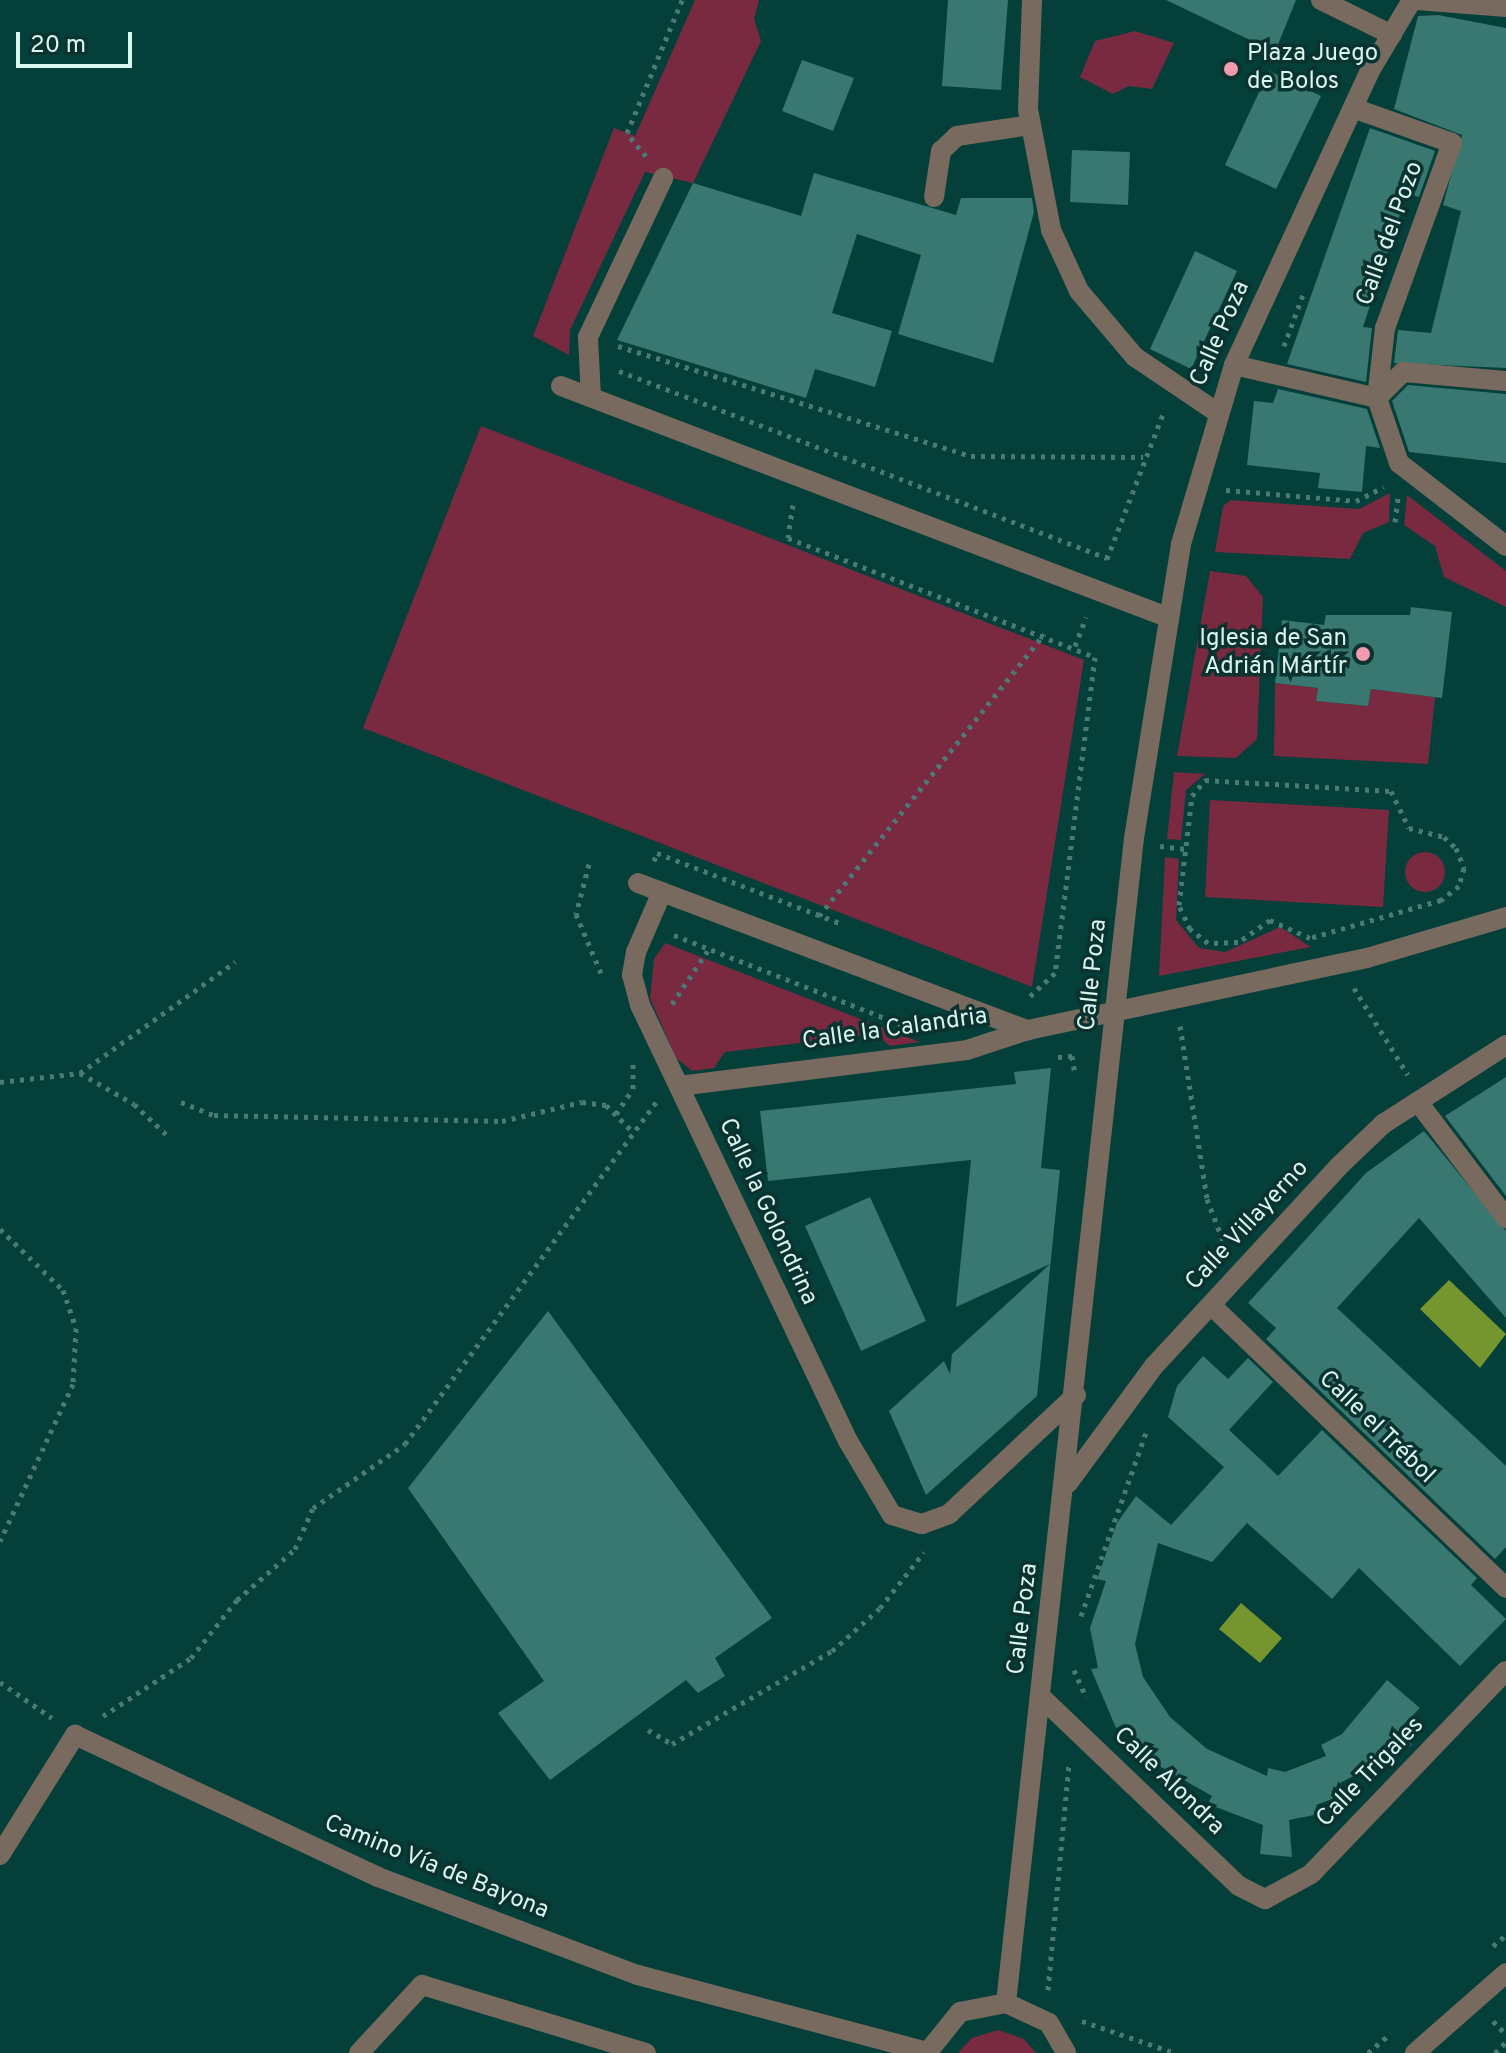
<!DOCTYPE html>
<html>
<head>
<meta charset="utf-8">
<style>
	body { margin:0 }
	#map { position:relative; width:1506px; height:2053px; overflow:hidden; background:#053f3a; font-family:Overpass,sans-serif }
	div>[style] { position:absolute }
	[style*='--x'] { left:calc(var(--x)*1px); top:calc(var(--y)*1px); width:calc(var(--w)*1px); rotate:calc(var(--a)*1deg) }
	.green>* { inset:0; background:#792a41 }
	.round { border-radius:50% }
	.water>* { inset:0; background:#75952f }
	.building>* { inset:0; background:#387870 }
	.path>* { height:5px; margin-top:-2.5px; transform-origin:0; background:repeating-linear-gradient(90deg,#4b7a76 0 4px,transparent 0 10px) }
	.lane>* { height:20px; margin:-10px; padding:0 10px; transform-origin:10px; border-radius:10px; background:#786a5e }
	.street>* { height:20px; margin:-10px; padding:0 10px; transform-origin:10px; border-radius:10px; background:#786a5e }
	.dots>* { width:22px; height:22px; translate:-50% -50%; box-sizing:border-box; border:4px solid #0a332f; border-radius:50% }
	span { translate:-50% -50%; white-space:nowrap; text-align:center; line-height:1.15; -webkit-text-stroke:7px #0a332f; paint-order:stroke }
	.poi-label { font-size:24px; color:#daf4f0 }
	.left { translate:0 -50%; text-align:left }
	.right { translate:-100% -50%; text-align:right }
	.street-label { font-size:24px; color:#daf4f0 }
	.scale { position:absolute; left:16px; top:32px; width:116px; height:36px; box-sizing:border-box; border:4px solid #daf4f0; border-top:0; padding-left:10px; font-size:24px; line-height:28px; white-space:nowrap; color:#daf4f0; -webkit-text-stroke:6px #0a332f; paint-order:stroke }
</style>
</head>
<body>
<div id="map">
	<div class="green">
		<i style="clip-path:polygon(695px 0,759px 0,754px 19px,761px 41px,693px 183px,645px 172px,570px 330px,569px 355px,533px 336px,614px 128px,635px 136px)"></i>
		<i style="clip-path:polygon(1135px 31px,1174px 43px,1152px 89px,1129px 86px,1113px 94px,1080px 77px,1095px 41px)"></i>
		<i style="clip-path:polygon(481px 426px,1084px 660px,1032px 987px,363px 728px)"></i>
		<i style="clip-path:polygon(1390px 493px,1389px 522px,1363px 533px,1350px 559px,1215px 552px,1223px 506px,1231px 500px,1359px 509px)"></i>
		<i style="clip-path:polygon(1407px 495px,1506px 571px,1506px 607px,1444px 577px,1435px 546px,1404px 525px)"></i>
		<i style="clip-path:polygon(1210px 571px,1246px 576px,1263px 597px,1257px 739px,1236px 758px,1177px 756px)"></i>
		<i style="clip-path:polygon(1275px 683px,1318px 688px,1316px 701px,1368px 706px,1371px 689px,1435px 697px,1428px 764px,1274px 756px)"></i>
		<i style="clip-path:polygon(1174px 772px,1205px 774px,1186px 790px,1181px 840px,1167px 839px)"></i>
		<i style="clip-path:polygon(1210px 800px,1389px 810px,1383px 907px,1205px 897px)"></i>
		<i class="round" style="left:1405px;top:852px;width:40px;height:40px"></i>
		<i style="clip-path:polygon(1165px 857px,1179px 859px,1176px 920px,1199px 948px,1225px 952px,1280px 927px,1311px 947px,1159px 976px)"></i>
		<i style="clip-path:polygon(665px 943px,920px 1042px,890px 1046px,876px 1034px,725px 1052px,714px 1068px,692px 1071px,676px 1058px,650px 998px,654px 959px)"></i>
		<i style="clip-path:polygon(998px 2030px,1024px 2039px,1036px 2053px,958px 2053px,972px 2038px)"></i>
	</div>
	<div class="water">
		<i style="clip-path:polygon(1449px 1280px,1506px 1334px,1480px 1368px,1420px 1309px)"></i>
		<i style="clip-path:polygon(1241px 1603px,1282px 1638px,1260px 1663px,1219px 1629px)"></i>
	</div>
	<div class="building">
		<i style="clip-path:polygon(948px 0,1008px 0,1001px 90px,942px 86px)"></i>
		<i style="clip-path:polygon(1166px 0,1296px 0,1275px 52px)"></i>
		<i style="clip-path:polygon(1438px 15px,1506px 28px,1506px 368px,1394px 363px,1398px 330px,1431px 333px,1461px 211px,1443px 205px,1462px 135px,1394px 109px,1418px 16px)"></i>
		<i style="clip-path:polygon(802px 60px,854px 78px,833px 131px,782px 111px)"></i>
		<i style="clip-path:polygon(1269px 71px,1321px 96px,1276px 189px,1225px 165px)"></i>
		<i style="clip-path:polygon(1370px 128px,1435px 151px,1419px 197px,1407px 193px,1363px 327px,1372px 328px,1366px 382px,1287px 364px)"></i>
		<i style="clip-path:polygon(1072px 150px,1130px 152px,1128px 205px,1070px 202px)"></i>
		<i style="clip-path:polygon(814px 173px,956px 215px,961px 198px,1032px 198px,1034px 212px,993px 363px,898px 334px,921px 255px,857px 234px,832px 313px,892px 331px,875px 387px,815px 369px,806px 398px,617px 340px,693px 183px,801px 216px)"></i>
		<i style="clip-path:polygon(1195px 251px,1237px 271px,1191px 369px,1150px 349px)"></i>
		<i style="clip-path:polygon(1408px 385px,1506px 394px,1506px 463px,1409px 452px,1392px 401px)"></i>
		<i style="clip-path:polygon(1278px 389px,1367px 409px,1380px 448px,1366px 446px,1362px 492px,1318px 488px,1320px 473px,1247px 465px,1254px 401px,1273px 403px)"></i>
		<i style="clip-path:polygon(1411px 607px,1452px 612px,1442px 698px,1371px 689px,1368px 706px,1316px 701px,1318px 688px,1275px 683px,1282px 620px,1324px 625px,1326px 615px,1410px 615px)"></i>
		<i style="clip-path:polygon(1051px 1068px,1041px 1168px,1060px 1170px,1037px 1396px,926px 1495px,889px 1411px,944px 1361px,950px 1374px,952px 1354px,1050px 1264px,956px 1307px,971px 1160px,768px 1181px,760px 1111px,1016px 1084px,1014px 1072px)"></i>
		<i style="clip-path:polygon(1506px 1077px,1506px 1196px,1445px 1116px)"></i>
		<i style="clip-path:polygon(1424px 1131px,1506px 1231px,1506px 1318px,1419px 1218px,1337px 1308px,1506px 1466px,1506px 1547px,1495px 1559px,1266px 1339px,1276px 1328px,1248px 1303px,1366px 1173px)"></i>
		<i style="clip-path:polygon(870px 1197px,926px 1321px,861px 1351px,805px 1226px)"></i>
		<i style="clip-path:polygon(548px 1311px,772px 1618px,715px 1658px,725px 1676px,698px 1693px,686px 1680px,550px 1780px,498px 1713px,544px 1681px,408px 1488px)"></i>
		<i style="clip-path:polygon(1203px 1356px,1228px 1379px,1248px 1358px,1273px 1382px,1229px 1430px,1278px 1476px,1322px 1430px,1477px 1578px,1471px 1585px,1506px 1619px,1460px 1666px,1359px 1568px,1332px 1599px,1247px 1523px,1212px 1562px,1158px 1543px,1135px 1644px,1143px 1677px,1170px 1717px,1207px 1749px,1267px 1776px,1268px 1768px,1285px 1772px,1326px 1756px,1321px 1745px,1342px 1734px,1387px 1680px,1420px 1708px,1401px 1727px,1412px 1745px,1340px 1783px,1346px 1794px,1316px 1805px,1319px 1814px,1289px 1820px,1292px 1857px,1260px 1854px,1263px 1825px,1208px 1804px,1212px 1796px,1161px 1767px,1124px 1724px,1116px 1728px,1091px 1669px,1098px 1668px,1090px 1628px,1106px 1581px,1097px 1579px,1117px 1523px,1136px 1496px,1171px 1525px,1224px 1467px,1168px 1417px,1177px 1386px)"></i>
	</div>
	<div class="path">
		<i style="--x:646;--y:156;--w:30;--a:-130"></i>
		<i style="--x:627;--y:133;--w:144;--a:-67.5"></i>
		<i style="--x:618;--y:346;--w:370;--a:17.3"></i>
		<i style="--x:971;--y:456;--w:172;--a:0.3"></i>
		<i style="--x:1284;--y:346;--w:58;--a:-69.7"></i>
		<i style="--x:619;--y:371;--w:523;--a:20.97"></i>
		<i style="--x:1226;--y:490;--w:130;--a:4.8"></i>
		<i style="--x:1356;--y:501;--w:31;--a:-27"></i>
		<i style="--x:793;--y:505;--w:33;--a:99"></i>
		<i style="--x:788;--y:538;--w:329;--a:21.2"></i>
		<i style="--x:1095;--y:657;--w:319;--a:97.2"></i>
		<i style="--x:1055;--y:973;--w:34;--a:137"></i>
		<i style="--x:1395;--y:522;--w:25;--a:-83"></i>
		<i style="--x:1107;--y:559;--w:159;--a:-68.9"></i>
		<i style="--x:1075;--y:646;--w:31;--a:-69"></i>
		<i style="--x:1205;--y:780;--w:186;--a:3.4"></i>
		<i style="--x:1391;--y:791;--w:41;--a:64.1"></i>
		<i style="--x:1409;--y:828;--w:36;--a:14"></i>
		<i style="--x:1444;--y:837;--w:16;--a:43"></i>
		<i style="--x:1456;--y:848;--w:22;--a:68"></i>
		<i style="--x:1464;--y:868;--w:19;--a:106"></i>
		<i style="--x:1459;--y:886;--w:23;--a:142"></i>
		<i style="--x:1441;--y:900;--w:136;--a:163.8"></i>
		<i style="--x:1310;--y:938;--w:44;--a:-155.8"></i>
		<i style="--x:1270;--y:920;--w:39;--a:145"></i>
		<i style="--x:1238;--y:942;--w:30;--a:178"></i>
		<i style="--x:1208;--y:943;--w:23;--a:-142"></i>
		<i style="--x:1190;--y:929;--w:26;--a:-115"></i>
		<i style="--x:1179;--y:905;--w:110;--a:-83.2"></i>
		<i style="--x:1192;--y:796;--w:21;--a:-51"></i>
		<i style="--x:1160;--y:846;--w:25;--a:7"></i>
		<i style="--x:654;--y:861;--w:9;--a:-69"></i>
		<i style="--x:657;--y:853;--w:198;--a:21"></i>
		<i style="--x:589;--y:864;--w:52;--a:104.6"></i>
		<i style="--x:576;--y:914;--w:64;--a:67"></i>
		<i style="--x:819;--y:916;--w:361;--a:-51.4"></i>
		<i style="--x:674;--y:935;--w:251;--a:21.5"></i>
		<i style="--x:1354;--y:988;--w:102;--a:58.2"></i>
		<i style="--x:672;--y:1004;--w:66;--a:-56.1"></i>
		<i style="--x:1180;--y:1026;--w:175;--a:81.1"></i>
		<i style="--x:1207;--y:1199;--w:50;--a:69"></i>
		<i style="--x:1058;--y:1057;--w:14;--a:-4"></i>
		<i style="--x:1072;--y:1056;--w:18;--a:81"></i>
		<i style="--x:80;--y:1073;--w:62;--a:29.9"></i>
		<i style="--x:134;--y:1104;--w:47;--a:43.3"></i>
		<i style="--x:0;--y:1082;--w:81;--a:-6.4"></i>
		<i style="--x:80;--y:1073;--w:191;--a:-35.6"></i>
		<i style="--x:181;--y:1102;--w:35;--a:22"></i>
		<i style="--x:214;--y:1115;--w:288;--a:1.2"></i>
		<i style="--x:502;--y:1121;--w:82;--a:-13.4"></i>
		<i style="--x:582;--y:1102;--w:24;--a:7"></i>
		<i style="--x:606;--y:1105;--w:35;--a:45"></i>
		<i style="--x:616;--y:1114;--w:30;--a:-56"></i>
		<i style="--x:633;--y:1089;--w:29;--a:-90"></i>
		<i style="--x:0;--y:1229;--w:88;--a:44.1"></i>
		<i style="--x:63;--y:1290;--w:40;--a:71.1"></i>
		<i style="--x:76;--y:1328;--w:56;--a:93.1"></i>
		<i style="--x:73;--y:1384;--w:173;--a:114.9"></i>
		<i style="--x:1081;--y:1616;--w:197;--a:-70.5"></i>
		<i style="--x:1074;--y:1670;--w:30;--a:66"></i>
		<i style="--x:0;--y:1682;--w:63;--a:34.7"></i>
		<i style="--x:103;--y:1716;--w:105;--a:-33.4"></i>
		<i style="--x:191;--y:1658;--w:74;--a:-51.6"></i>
		<i style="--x:237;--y:1600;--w:77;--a:-41.3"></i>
		<i style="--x:295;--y:1549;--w:45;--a:-66.3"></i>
		<i style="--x:313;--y:1508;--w:112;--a:-34.8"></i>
		<i style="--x:405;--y:1444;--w:424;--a:-53.7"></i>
		<i style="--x:648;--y:1730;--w:28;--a:30"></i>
		<i style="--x:672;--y:1744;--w:185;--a:-30.2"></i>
		<i style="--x:832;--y:1651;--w:64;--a:-41.9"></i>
		<i style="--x:880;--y:1608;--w:71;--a:-51.8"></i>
		<i style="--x:1493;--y:1946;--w:17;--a:-40"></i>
		<i style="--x:1048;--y:1990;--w:228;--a:-84.7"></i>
		<i style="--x:1082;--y:2021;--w:98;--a:19"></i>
		<i style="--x:1493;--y:2021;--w:18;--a:45"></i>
		<i style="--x:1368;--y:2053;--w:30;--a:-41"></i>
		<i style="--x:1495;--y:2053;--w:16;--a:-45"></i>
	</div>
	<div class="lane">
		<i style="--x:359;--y:2053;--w:93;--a:-47.2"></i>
		<i style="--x:422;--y:1985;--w:234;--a:16.9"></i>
	</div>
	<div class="street">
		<i style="--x:1032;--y:0;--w:109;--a:92.1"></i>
		<i style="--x:1028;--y:109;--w:123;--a:79.2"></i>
		<i style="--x:1051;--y:230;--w:67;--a:65.3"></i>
		<i style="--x:1079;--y:291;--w:87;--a:49.7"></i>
		<i style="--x:1135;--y:357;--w:97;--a:34"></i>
		<i style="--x:1321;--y:0;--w:79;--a:26.2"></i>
		<i style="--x:1417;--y:0;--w:89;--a:4.5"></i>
		<i style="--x:1353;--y:108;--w:105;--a:19.5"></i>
		<i style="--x:1452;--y:143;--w:197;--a:109.9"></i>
		<i style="--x:1385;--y:328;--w:70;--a:96.5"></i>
		<i style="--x:1377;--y:398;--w:69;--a:71.3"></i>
		<i style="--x:1399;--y:463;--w:135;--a:37.8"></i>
		<i style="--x:934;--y:197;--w:47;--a:-81.3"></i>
		<i style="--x:941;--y:151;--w:22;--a:-43"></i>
		<i style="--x:957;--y:136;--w:74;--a:-8.6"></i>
		<i style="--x:1234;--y:365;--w:147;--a:13"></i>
		<i style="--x:1377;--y:398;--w:37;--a:-45"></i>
		<i style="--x:1403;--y:372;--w:103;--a:5"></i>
		<i style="--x:561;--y:386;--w:649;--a:20.87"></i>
		<i style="--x:591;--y:397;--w:60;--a:-92.9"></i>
		<i style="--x:588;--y:337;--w:176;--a:-64.7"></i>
		<i style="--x:638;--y:883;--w:417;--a:20.7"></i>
		<i style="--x:662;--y:892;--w:65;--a:113.4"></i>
		<i style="--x:636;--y:952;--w:23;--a:100"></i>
		<i style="--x:632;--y:975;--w:31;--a:75"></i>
		<i style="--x:640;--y:1005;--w:483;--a:64.5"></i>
		<i style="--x:848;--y:1441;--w:86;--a:59.3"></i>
		<i style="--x:892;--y:1515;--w:31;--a:17"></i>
		<i style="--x:922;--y:1524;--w:29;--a:-20"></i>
		<i style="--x:949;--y:1514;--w:174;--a:-43.1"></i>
		<i style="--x:679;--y:1086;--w:290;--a:-7.1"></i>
		<i style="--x:967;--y:1050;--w:64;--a:-18.2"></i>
		<i style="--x:1028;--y:1030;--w:347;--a:-12"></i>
		<i style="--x:1367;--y:958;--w:145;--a:-16.4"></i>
		<i style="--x:1418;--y:1102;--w:146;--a:52.8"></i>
		<i style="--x:1211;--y:1305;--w:409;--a:43.8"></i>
		<i style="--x:1068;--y:1483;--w:145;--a:-53.7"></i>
		<i style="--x:1154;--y:1366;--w:271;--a:-47.2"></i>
		<i style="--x:1338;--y:1167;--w:62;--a:-43.7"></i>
		<i style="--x:1383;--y:1124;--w:146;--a:-32.7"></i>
		<i style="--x:1040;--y:1696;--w:275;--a:43.7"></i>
		<i style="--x:1239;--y:1886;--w:29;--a:27"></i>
		<i style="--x:1265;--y:1899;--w:52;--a:-28.5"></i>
		<i style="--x:1311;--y:1874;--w:281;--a:-46.2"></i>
		<i style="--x:0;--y:1855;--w:142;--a:-58"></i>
		<i style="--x:75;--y:1735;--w:335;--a:25.1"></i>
		<i style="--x:378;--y:1877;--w:278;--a:20.7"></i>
		<i style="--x:638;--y:1975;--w:300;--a:14.9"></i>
		<i style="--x:1006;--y:2003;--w:1172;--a:-83.73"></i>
		<i style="--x:1134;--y:838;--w:298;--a:-80.9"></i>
		<i style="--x:1181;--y:544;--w:187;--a:-73.5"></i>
		<i style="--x:1234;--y:365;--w:326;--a:-65.2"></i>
		<i style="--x:1371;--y:69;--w:80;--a:-59.3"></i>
		<i style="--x:927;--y:2053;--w:53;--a:-51.2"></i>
		<i style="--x:960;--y:2012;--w:47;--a:-11.1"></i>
		<i style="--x:1006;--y:2003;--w:47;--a:24.9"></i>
		<i style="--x:1049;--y:2023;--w:34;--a:60"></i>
		<i style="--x:1415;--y:2053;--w:121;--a:-41.3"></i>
	</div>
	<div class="dots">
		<i style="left:1231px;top:69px;background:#f29aae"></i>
		<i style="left:1363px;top:654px;background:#f29aae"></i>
	</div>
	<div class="poi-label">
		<span class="left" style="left:1247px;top:69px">Plaza Juego<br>de Bolos</span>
		<span class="right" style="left:1347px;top:654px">Iglesia de San<br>Adrián Mártír</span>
	</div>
	<div class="street-label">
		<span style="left:1391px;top:234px;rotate:-70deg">Calle del Pozo</span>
		<span style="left:1221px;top:334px;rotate:-66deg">Calle Poza</span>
		<span style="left:1094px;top:975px;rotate:-84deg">Calle Poza</span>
		<span style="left:895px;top:1030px;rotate:-8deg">Calle la Calandria</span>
		<span style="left:767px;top:1212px;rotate:65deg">Calle la Golondrina</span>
		<span style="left:1248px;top:1226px;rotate:-47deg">Calle Villayerno</span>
		<span style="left:1376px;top:1428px;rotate:44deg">Calle el Trébol</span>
		<span style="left:1024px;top:1619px;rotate:-83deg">Calle Poza</span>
		<span style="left:1371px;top:1773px;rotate:-46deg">Calle Trigales</span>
		<span style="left:1168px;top:1782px;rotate:44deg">Calle Alondra</span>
		<span style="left:436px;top:1868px;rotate:22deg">Camino Vía de Bayona</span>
	</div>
	<div class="scale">20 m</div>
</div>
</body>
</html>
